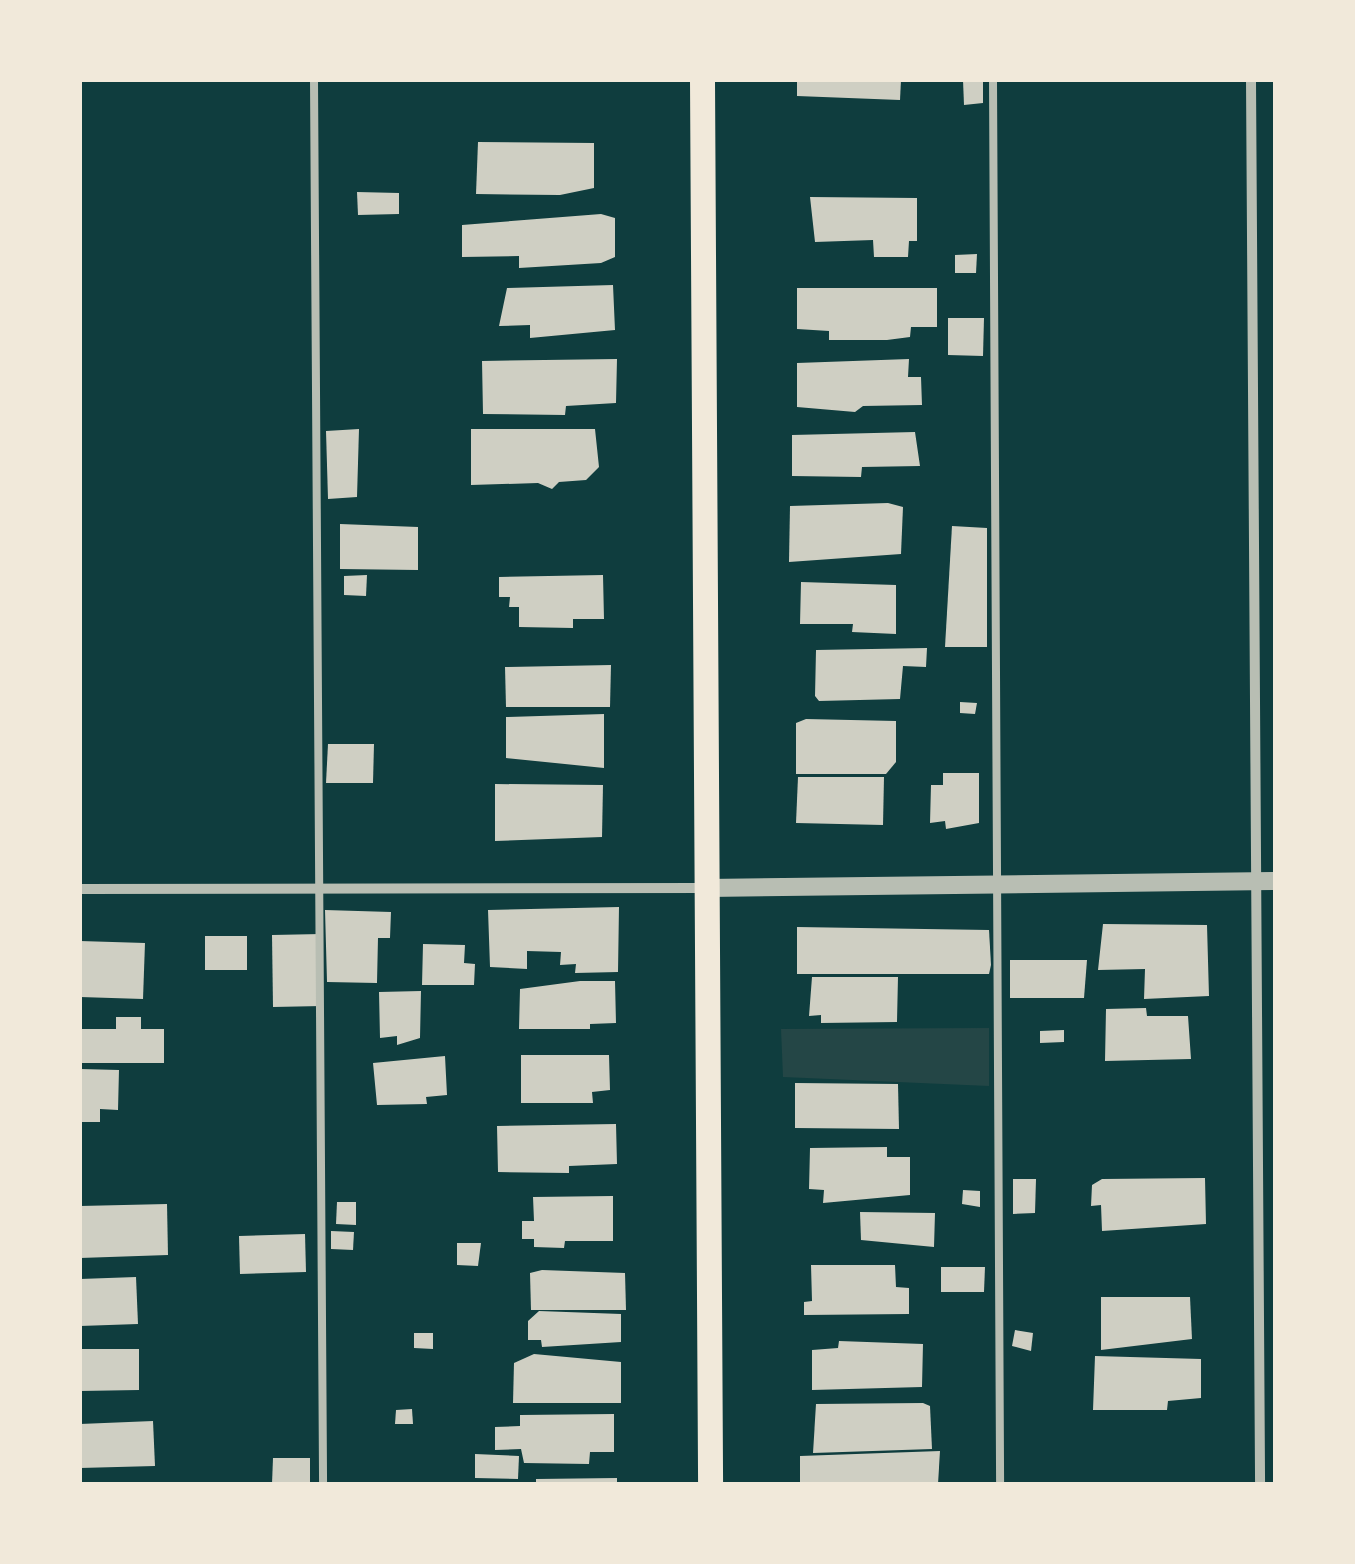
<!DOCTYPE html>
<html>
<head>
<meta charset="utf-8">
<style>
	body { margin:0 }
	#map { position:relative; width:1355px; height:1564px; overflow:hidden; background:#0f3d3e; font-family:Roboto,sans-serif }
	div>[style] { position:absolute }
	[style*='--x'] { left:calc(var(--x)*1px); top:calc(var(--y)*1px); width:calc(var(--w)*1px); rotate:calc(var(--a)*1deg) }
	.green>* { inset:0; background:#244646 }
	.building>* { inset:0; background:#cfcfc3 }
	.service>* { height:8px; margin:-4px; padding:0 4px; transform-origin:4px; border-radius:4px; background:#b8beb3 }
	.minor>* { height:10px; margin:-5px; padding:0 5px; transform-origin:5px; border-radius:5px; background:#b8beb3 }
	.tertiary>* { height:18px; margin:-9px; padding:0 9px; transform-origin:9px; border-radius:9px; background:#b8beb3 }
	.primary>* { height:25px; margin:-12.5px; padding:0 12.5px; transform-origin:12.5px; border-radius:12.5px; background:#f1e9da }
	span { translate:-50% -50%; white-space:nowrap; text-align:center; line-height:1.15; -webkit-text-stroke:10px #f1e9da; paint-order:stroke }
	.frame { position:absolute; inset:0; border:82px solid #f1e9da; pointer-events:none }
</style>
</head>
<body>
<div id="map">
	<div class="green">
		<i style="clip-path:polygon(989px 1028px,989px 1086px,783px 1077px,781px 1029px)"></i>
	</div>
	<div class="building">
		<i style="clip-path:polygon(797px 80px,901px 80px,900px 100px,797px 96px)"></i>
		<i style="clip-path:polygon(963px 80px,983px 80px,983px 103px,964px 105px)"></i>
		<i style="clip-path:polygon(478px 142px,594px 143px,594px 188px,560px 195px,476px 194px)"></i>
		<i style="clip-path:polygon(357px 192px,399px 193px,399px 214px,358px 215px)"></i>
		<i style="clip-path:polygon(810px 197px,917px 198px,917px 241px,909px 241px,908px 257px,874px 257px,873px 240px,815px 242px)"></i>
		<i style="clip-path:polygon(601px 214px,615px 218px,615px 257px,601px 263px,519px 268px,519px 256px,462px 257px,462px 225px)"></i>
		<i style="clip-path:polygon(977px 254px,976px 273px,955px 273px,955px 255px)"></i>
		<i style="clip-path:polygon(613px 285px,615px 330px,530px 338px,530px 325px,499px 326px,507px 288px)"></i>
		<i style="clip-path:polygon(797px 288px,937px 288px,937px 327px,911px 327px,910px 337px,887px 340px,829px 340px,829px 331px,797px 329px)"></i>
		<i style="clip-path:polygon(948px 318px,984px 318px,983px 356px,948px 355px)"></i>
		<i style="clip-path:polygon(617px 359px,616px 403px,566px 406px,565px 415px,483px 414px,482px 361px)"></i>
		<i style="clip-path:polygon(909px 359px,908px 377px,921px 377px,922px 405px,863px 406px,855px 412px,797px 407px,797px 363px)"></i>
		<i style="clip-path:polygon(359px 429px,357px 497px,328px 499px,326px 431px)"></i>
		<i style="clip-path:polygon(471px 429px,595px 429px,599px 467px,586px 480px,559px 482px,552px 489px,538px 483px,471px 485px)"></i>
		<i style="clip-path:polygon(915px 432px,920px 466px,862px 467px,861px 477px,792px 476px,792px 435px)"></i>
		<i style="clip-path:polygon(888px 503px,903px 507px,901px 554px,789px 562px,790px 506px)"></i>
		<i style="clip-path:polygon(340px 524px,418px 527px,418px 570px,340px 569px)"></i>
		<i style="clip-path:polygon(952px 526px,987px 528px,987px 647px,945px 647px)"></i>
		<i style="clip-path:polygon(367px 575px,366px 596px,344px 595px,344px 576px)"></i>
		<i style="clip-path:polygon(603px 575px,604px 619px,573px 619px,573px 628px,519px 627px,519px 607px,509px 607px,510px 597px,499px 597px,499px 577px)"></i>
		<i style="clip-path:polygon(801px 582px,896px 585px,896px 634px,852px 632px,853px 624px,800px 624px)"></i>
		<i style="clip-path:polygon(927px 648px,926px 667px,903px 666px,900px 699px,819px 701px,815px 696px,816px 650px)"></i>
		<i style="clip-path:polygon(611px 665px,610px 707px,506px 707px,505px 667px)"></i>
		<i style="clip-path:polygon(960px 702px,977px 703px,975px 714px,960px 713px)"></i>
		<i style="clip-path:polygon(604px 714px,604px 768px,506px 758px,506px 717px)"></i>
		<i style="clip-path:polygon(806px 719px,896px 721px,896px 762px,886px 774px,796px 774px,796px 723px)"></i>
		<i style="clip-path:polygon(328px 744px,374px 744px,373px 783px,326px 783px)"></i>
		<i style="clip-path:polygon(943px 773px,979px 773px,979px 823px,946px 829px,945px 821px,930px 823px,931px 785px,943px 785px)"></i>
		<i style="clip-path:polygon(798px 777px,884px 777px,883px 825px,796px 823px)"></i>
		<i style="clip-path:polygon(495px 784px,603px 785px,602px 837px,495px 841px)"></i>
		<i style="clip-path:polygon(619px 907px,618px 972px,575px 973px,576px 964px,560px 965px,561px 952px,527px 951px,527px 969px,490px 967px,488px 910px)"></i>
		<i style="clip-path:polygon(325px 910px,391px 912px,390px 938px,378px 938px,377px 983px,327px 982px)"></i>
		<i style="clip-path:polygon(1103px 924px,1207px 925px,1209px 996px,1144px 999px,1145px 969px,1098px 970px)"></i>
		<i style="clip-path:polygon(797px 927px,989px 930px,991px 965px,989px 974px,797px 974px)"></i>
		<i style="clip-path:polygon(321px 934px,322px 1006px,273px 1007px,272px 935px)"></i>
		<i style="clip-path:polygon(205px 936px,247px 936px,247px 970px,205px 970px)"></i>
		<i style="clip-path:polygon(80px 941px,145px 943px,143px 999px,80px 997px)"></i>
		<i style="clip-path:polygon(423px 944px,465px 945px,464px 963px,475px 964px,474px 985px,422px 985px)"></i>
		<i style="clip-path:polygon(1010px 960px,1087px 960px,1084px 998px,1010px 998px)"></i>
		<i style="clip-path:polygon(812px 977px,898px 977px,897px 1022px,821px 1023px,821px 1015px,809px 1016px)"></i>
		<i style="clip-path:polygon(580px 981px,615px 981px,616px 1023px,590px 1024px,590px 1029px,519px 1029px,520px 989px)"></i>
		<i style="clip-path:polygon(421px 991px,420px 1038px,397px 1045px,397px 1036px,380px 1038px,379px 992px)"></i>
		<i style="clip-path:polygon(1146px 1008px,1147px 1016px,1188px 1016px,1191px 1059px,1105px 1061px,1106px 1009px)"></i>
		<i style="clip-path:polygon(116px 1017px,141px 1017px,141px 1029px,164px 1029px,164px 1063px,80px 1063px,80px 1029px,116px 1029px)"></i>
		<i style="clip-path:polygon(1064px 1030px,1064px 1042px,1040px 1043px,1040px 1031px)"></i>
		<i style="clip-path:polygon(521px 1055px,609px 1055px,610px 1090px,592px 1092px,593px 1103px,521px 1103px)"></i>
		<i style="clip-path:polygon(445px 1056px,447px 1095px,426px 1097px,427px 1104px,377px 1105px,373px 1063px)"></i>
		<i style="clip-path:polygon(80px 1069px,119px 1070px,118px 1110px,100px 1109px,100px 1122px,80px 1122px)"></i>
		<i style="clip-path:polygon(795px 1083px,898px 1084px,899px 1129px,795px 1128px)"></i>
		<i style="clip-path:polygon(616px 1124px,617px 1164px,569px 1166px,569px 1173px,498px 1172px,497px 1126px)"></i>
		<i style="clip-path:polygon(887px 1147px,887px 1157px,910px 1157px,910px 1195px,823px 1203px,824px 1190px,809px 1189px,810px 1148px)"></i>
		<i style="clip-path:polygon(1205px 1178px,1206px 1224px,1102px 1231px,1101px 1205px,1091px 1206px,1092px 1185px,1102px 1179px)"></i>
		<i style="clip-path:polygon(1013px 1179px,1036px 1179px,1035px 1213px,1013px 1214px)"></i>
		<i style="clip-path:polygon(963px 1190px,980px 1191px,980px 1207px,962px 1204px)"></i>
		<i style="clip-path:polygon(613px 1196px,613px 1241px,565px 1241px,564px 1248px,534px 1247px,534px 1239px,522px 1239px,522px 1221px,534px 1221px,533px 1197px)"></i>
		<i style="clip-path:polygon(337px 1202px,356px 1202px,356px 1225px,336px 1224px)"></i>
		<i style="clip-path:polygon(167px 1204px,168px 1255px,80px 1258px,80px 1206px)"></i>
		<i style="clip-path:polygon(860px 1212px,935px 1213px,934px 1247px,861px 1240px)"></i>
		<i style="clip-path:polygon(331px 1231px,354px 1232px,353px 1250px,331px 1249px)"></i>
		<i style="clip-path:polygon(305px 1234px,306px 1272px,240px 1274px,239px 1236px)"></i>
		<i style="clip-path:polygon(457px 1243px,481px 1243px,478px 1266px,457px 1265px)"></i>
		<i style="clip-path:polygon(811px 1265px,895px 1265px,896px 1287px,909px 1288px,909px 1314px,804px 1315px,804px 1302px,812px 1301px)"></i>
		<i style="clip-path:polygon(941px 1267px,985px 1267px,984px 1292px,941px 1292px)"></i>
		<i style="clip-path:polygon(542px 1270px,625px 1273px,626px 1310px,531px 1310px,530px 1273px)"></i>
		<i style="clip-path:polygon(136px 1277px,138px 1324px,80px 1326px,80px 1279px)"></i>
		<i style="clip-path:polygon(1101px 1297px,1190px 1297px,1192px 1339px,1101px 1350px)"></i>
		<i style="clip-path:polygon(539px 1311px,621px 1314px,621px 1342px,542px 1347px,541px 1340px,528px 1340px,528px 1321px)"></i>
		<i style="clip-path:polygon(1015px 1330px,1033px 1333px,1031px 1351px,1012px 1346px)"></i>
		<i style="clip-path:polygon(414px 1333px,433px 1333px,433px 1349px,414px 1348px)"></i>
		<i style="clip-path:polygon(839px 1341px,923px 1344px,922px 1387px,812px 1390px,812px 1350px,838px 1348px)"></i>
		<i style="clip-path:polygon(80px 1349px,139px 1349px,139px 1390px,80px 1391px)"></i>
		<i style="clip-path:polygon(534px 1354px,621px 1362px,621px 1403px,513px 1403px,514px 1363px)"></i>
		<i style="clip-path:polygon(1095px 1356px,1201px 1359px,1201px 1398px,1168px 1401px,1167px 1410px,1093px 1410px)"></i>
		<i style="clip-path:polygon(923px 1403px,930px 1406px,932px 1449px,813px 1453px,816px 1404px)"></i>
		<i style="clip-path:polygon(412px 1409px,413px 1424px,395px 1424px,396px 1410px)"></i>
		<i style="clip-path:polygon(614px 1414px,614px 1452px,590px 1452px,589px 1464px,524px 1463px,521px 1449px,495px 1450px,495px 1427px,520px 1426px,520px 1415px)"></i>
		<i style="clip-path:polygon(153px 1421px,155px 1466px,80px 1468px,80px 1424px)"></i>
		<i style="clip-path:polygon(940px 1451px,938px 1484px,800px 1484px,800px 1456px)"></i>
		<i style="clip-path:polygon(475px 1454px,519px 1456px,518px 1479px,475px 1478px)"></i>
		<i style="clip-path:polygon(273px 1458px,310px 1458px,310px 1484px,272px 1484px)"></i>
		<i style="clip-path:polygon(617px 1478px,617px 1484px,536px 1484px,536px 1479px)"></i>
	</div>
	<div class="service">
		<i style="--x:314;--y:80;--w:1404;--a:89.63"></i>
		<i style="--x:993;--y:80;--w:1404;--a:89.71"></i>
	</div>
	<div class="minor">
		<i style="--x:1251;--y:80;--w:1404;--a:89.63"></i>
		<i style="--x:80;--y:889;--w:626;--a:-0.09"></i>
	</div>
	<div class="tertiary">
		<i style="--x:707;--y:888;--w:568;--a:-0.71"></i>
	</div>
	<div class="primary">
		<i style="--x:702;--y:80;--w:1404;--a:89.67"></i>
	</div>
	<div class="frame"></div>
</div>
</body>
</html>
